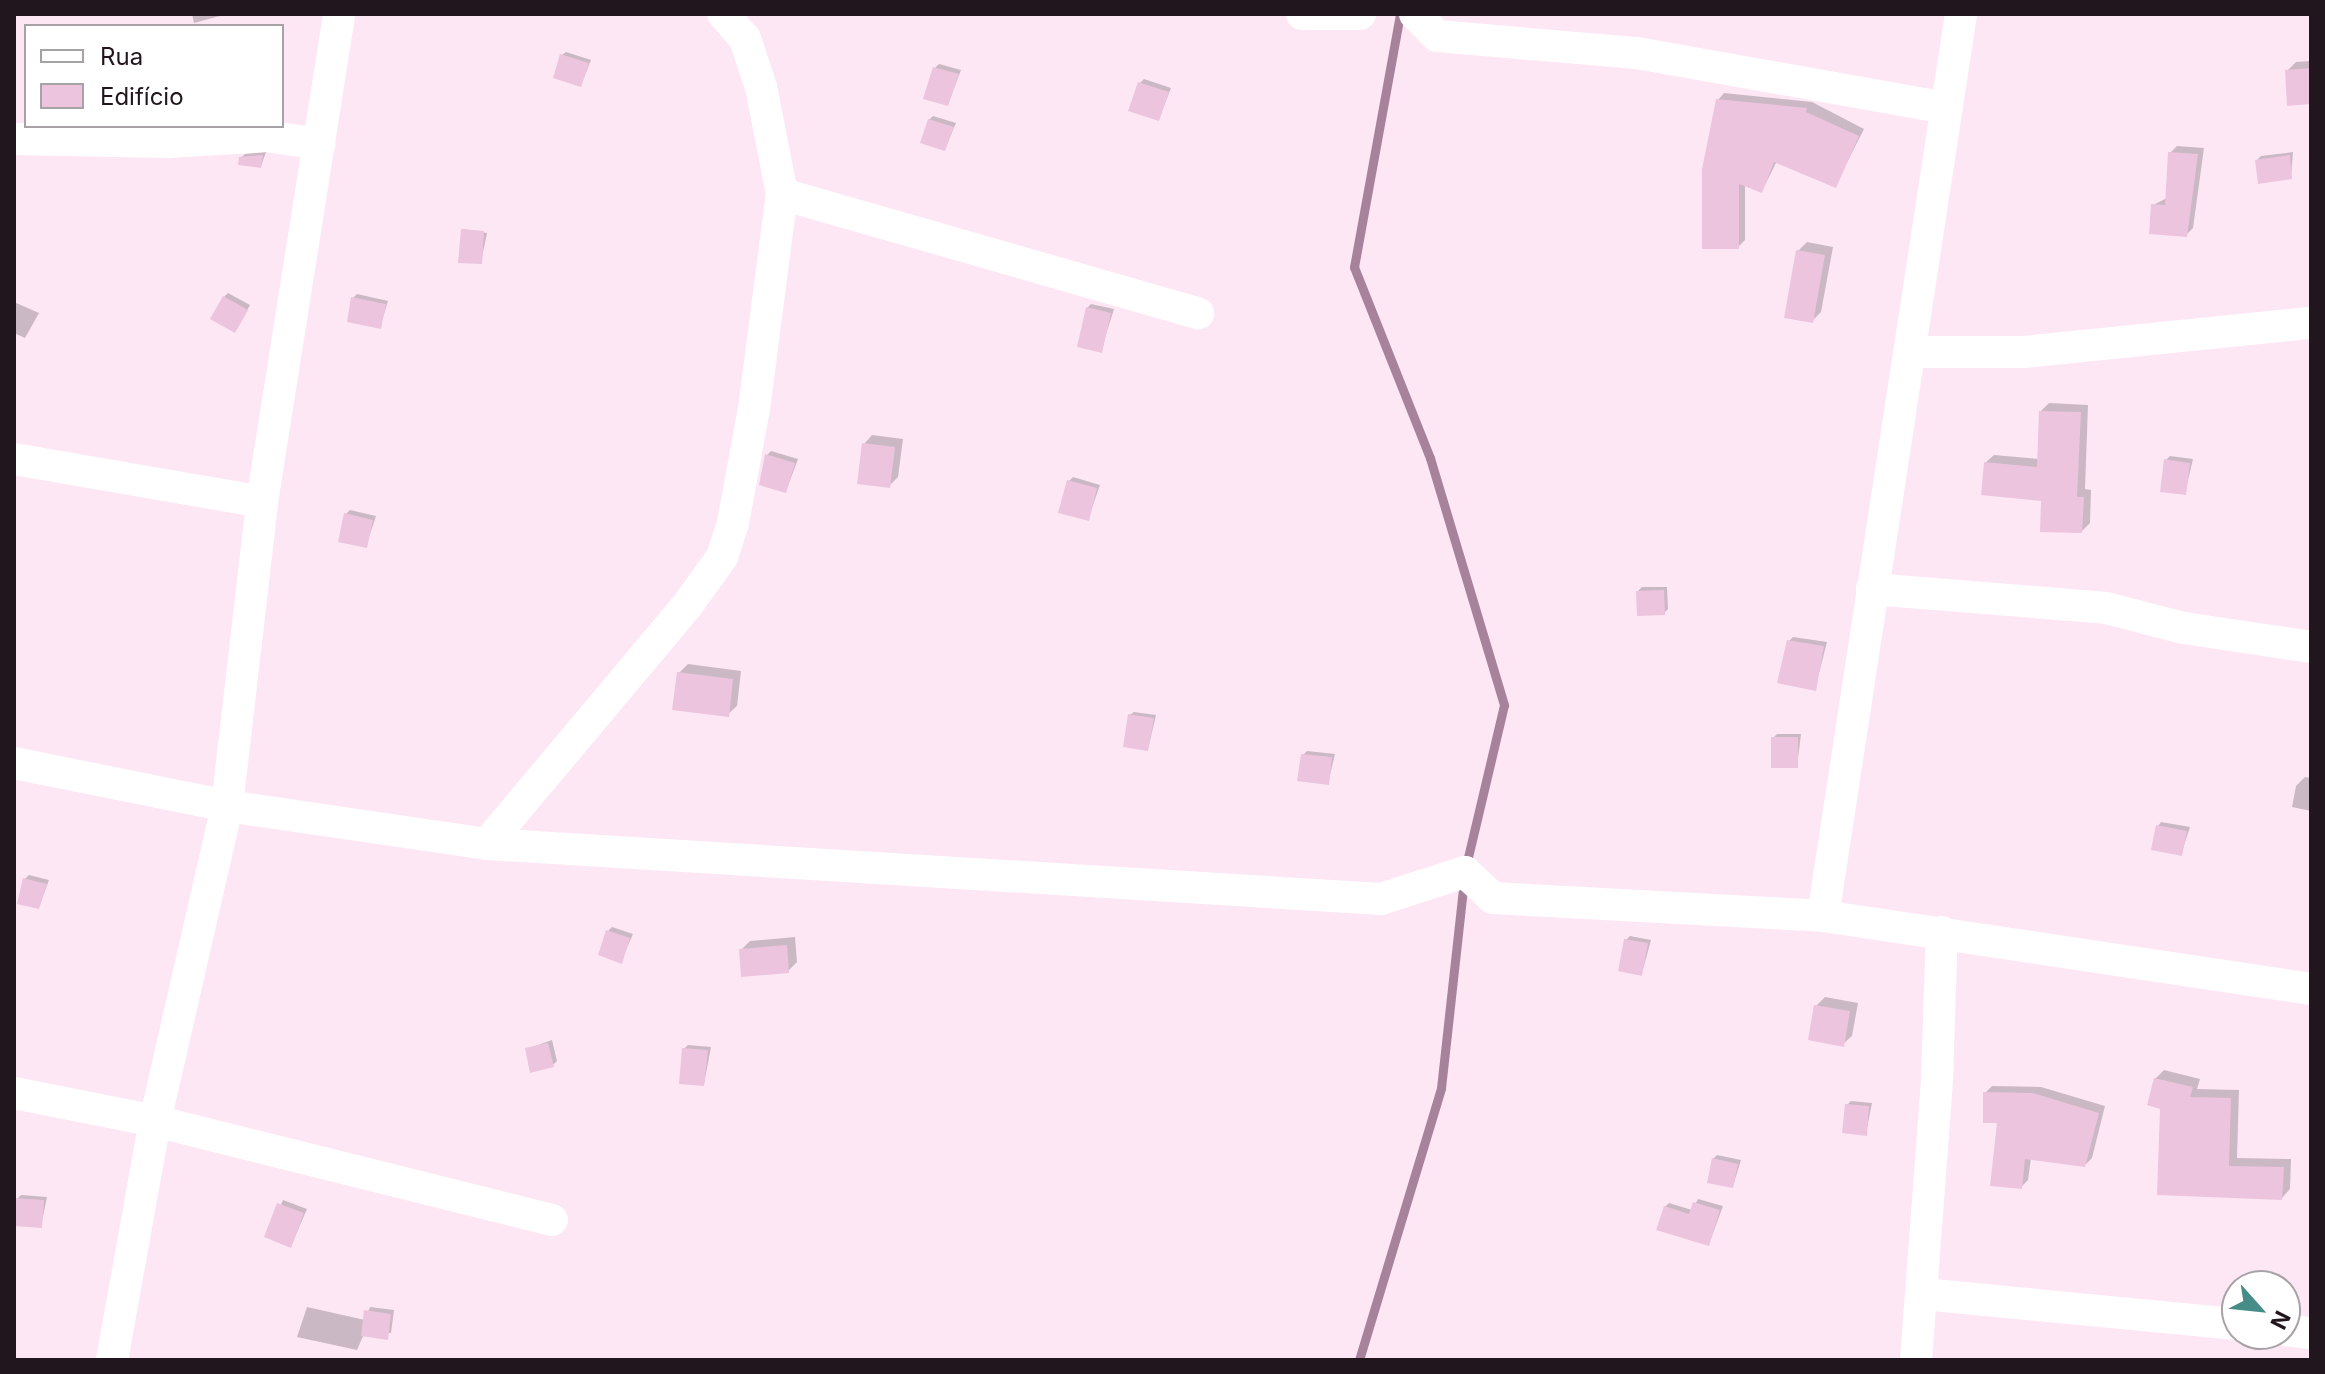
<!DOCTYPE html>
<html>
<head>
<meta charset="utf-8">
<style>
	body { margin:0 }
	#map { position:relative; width:2325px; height:1374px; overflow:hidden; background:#fde7f5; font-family:Inter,sans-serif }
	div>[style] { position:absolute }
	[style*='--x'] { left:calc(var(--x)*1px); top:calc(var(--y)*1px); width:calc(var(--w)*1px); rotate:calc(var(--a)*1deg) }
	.shadow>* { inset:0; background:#0003 }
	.stream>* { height:9px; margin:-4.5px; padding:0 4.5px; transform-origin:4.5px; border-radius:4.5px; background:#a7829b }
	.building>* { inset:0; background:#ecc4de }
	.street>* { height:32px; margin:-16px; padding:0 16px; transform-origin:16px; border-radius:16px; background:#fff }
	span { translate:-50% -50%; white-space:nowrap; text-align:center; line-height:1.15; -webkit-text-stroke:8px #fff; paint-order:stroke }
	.frame { position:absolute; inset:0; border:16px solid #22161e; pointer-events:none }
	.legend { position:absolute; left:24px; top:24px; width:260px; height:104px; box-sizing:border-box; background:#fff; border:2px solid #a7a2a5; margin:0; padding:10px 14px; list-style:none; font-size:24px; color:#22161e }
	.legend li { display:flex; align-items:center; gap:16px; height:40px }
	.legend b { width:40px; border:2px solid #a7a2a5 }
	.north { position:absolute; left:2221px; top:1270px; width:80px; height:80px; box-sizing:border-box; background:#fff; border:2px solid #a7a2a5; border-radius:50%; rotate:117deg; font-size:22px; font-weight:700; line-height:32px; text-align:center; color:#22161e }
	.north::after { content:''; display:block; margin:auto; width:28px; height:36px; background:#468d88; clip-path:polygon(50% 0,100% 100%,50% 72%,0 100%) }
</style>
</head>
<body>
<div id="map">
	<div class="shadow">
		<i style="clip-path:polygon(192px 14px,219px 14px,220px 16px,194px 23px)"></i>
		<i style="clip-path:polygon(566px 52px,591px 60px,581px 85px,562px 55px)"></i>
		<i style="clip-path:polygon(2311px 61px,2311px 102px,2287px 71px,2296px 62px)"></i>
		<i style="clip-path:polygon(939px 64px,961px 70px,948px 104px,935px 68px)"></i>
		<i style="clip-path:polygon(1144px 79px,1171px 88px,1159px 119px,1140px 83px)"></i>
		<i style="clip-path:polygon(1724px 93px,1812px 102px,1864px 129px,1835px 186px,1777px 161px,1762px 191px,1745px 184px,1745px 240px,1738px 247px,1718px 100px)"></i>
		<i style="clip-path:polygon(933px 116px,956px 123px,945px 149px,929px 120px)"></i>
		<i style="clip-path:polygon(2177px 146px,2204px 148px,2193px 228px,2186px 235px,2153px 205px,2167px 198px,2170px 153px)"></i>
		<i style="clip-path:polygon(266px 152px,261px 166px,241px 158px,245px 154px)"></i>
		<i style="clip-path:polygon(2293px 152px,2291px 177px,2257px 160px,2261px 156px)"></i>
		<i style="clip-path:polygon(463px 229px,487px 233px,481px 262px,460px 261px)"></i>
		<i style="clip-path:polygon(1807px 242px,1833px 247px,1821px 312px,1812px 321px,1798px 251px)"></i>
		<i style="clip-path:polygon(228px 293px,250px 305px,238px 327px,224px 297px)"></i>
		<i style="clip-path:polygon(357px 294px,388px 301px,380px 327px,353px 298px)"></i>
		<i style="clip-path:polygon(14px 302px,39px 313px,25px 338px,14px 333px)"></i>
		<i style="clip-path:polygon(1091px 304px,1114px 309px,1101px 350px,1087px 308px)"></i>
		<i style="clip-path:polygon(2049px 403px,2088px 405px,2085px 489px,2091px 490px,2090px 523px,2082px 531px,2043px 499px,1985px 463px,1994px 455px,2039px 459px,2041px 411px)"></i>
		<i style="clip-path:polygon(872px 435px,903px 439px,898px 477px,889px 486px,864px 444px)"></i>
		<i style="clip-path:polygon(771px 451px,798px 459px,786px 491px,767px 455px)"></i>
		<i style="clip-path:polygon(2170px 456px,2193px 459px,2185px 493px,2166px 460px)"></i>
		<i style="clip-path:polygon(1073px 477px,1100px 485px,1088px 519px,1069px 481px)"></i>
		<i style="clip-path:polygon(350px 510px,376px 516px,366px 546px,346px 514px)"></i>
		<i style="clip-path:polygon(1642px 587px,1667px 587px,1668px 609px,1664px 613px,1638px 591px)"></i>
		<i style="clip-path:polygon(1793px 637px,1827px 642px,1815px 689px,1789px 641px)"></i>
		<i style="clip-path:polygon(688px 664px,741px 671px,737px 706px,728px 714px,679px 673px)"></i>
		<i style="clip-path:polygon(1134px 712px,1156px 715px,1148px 749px,1130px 715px)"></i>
		<i style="clip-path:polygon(1777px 734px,1801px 734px,1797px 766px,1773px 738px)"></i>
		<i style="clip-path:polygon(1307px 751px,1335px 754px,1328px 783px,1303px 755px)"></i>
		<i style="clip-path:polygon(2305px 777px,2311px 778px,2311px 811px,2292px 807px,2296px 786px)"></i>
		<i style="clip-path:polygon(2161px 822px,2190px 827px,2181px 854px,2158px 826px)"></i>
		<i style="clip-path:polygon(29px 875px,49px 880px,39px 907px,25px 879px)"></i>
		<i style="clip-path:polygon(612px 927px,633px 934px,621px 961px,608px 931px)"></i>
		<i style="clip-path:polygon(1630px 936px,1651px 940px,1642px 973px,1626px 940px)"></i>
		<i style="clip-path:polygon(795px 937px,797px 962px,788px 971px,741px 950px,750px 941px)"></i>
		<i style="clip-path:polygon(1825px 997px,1858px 1003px,1852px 1036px,1843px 1044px,1816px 1006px)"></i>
		<i style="clip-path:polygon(552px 1040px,557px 1061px,553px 1065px,527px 1049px)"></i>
		<i style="clip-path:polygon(688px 1045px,711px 1047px,704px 1084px,684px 1049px)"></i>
		<i style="clip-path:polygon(2164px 1070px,2200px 1079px,2197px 1089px,2239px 1090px,2237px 1158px,2291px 1159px,2290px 1189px,2282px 1198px,2159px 1193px,2162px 1107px,2155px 1079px)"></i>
		<i style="clip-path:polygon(1992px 1086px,2041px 1087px,2105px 1106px,2092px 1158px,2085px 1165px,2031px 1158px,2028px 1180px,2021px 1187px,1985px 1093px)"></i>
		<i style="clip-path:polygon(1851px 1101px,1872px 1103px,1866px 1133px,1847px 1105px)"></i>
		<i style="clip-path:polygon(1717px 1155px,1741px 1160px,1733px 1186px,1713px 1159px)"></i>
		<i style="clip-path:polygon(21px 1195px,47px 1197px,41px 1226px,17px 1199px)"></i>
		<i style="clip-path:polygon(1698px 1199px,1723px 1206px,1709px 1244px,1665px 1207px,1669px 1203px,1692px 1210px)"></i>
		<i style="clip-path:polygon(283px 1200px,307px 1209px,291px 1246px,267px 1236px)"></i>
		<i style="clip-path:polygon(307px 1307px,365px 1320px,370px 1307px,394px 1310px,391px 1333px,364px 1334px,357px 1350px,297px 1337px)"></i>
	</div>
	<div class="stream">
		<i style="--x:1400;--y:14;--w:257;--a:100.3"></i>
		<i style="--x:1354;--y:267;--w:206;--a:68.3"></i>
		<i style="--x:1430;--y:458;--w:258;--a:73.3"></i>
		<i style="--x:1504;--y:705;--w:165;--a:103.3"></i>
		<i style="--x:1359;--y:1360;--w:284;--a:-73.2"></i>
		<i style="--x:1441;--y:1088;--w:208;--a:-83.7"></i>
	</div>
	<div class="building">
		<i style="clip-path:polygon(560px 54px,589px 63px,581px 87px,553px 78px)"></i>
		<i style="clip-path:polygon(933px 67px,959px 74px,948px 106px,923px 99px)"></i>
		<i style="clip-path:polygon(2311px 68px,2311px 104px,2287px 106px,2285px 70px)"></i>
		<i style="clip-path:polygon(1138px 82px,1169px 92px,1159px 121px,1128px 111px)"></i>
		<i style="clip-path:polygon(1716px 99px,1807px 108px,1806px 112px,1859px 136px,1836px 188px,1774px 162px,1762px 193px,1739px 184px,1739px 249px,1702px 249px,1702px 169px)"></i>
		<i style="clip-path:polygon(928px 119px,954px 127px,945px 151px,920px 143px)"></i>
		<i style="clip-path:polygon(2168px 152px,2198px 154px,2187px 237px,2149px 234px,2151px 204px,2165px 205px)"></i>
		<i style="clip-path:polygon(263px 155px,261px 168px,238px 165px,239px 157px)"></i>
		<i style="clip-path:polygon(2290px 155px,2292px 179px,2258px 184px,2255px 160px)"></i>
		<i style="clip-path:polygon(461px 229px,484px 231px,482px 264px,458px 263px)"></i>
		<i style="clip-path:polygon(1796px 250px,1825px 255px,1813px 323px,1784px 318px)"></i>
		<i style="clip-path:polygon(223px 296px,248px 310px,235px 333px,210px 319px)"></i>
		<i style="clip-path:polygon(351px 297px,386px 304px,381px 329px,347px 322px)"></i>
		<i style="clip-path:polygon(1086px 307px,1111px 313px,1102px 353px,1077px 347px)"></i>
		<i style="clip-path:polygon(2039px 411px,2081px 412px,2077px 497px,2084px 497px,2082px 533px,2040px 532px,2041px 501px,1981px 495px,1984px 462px,2037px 467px)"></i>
		<i style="clip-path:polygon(862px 443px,895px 447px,890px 488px,857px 484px)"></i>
		<i style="clip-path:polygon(765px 454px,795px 463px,786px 493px,759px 485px)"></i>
		<i style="clip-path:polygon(2164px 459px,2190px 463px,2186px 495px,2160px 492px)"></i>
		<i style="clip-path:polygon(1067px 480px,1097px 488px,1089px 521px,1058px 513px)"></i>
		<i style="clip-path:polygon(344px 513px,373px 520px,367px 548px,338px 542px)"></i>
		<i style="clip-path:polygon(1664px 590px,1665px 615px,1637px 616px,1636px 591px)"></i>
		<i style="clip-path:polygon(1787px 640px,1824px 646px,1816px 691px,1777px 683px)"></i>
		<i style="clip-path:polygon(677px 672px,733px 679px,729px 717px,672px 710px)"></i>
		<i style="clip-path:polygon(1128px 714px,1154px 718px,1148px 751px,1123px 747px)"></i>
		<i style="clip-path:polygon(1771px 737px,1798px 737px,1798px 768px,1771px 768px)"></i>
		<i style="clip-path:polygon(1301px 754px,1332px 757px,1329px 785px,1297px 781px)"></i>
		<i style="clip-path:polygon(2156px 825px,2187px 831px,2182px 856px,2151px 850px)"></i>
		<i style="clip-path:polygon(23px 878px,47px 884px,39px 909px,17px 904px)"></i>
		<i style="clip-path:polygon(606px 930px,630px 938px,622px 964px,598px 955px)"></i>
		<i style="clip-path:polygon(1624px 939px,1648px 943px,1642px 976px,1618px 971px)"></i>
		<i style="clip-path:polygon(787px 945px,789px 973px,741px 977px,739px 949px)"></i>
		<i style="clip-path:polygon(1814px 1005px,1850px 1011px,1844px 1047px,1808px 1040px)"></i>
		<i style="clip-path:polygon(548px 1043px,554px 1067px,530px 1073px,525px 1048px)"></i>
		<i style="clip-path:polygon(682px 1048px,708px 1050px,704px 1086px,679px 1084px)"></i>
		<i style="clip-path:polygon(2154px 1078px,2193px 1087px,2190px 1097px,2231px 1098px,2229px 1166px,2284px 1167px,2282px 1200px,2157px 1195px,2160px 1109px,2147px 1105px)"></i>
		<i style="clip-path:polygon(1983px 1092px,2033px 1093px,2099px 1113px,2085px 1167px,2025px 1159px,2022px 1189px,1990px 1186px,1997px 1123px,1983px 1123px)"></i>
		<i style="clip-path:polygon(1845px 1104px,1869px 1106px,1867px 1136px,1842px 1133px)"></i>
		<i style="clip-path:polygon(1712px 1158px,1738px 1164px,1733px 1188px,1707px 1183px)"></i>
		<i style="clip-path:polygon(15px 1198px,44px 1200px,42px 1228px,14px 1226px)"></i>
		<i style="clip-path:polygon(1693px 1202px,1720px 1210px,1709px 1246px,1656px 1230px,1664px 1206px,1689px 1214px)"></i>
		<i style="clip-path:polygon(277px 1203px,304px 1213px,291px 1248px,264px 1237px)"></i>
		<i style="clip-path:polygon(364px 1310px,391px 1314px,388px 1340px,361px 1336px)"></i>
	</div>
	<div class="street">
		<i style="--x:1302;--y:14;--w:58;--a:0"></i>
		<i style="--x:1415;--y:14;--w:31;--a:45"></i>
		<i style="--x:1437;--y:36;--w:201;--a:4.9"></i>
		<i style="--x:1637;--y:53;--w:314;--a:10.1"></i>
		<i style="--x:14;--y:139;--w:154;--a:1.1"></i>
		<i style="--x:168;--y:142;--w:98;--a:-3.5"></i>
		<i style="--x:266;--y:136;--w:54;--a:8.6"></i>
		<i style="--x:782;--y:194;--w:433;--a:16"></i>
		<i style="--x:1911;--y:352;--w:113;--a:0"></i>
		<i style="--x:2024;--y:352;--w:288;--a:-5.8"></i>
		<i style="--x:14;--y:459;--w:252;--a:9.8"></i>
		<i style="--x:1872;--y:589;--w:235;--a:4.6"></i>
		<i style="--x:2106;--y:608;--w:81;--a:14.4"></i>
		<i style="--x:2184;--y:628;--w:128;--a:8.5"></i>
		<i style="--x:14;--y:763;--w:217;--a:11.4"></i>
		<i style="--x:227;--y:806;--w:263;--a:8.3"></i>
		<i style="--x:487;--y:844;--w:896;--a:3.52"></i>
		<i style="--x:1381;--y:899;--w:88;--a:-17.8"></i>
		<i style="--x:1465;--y:872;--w:38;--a:43"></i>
		<i style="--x:1493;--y:898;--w:330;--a:3.1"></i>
		<i style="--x:1823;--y:916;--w:493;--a:8.5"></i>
		<i style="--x:487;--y:844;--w:309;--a:-50"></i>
		<i style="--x:686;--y:607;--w:62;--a:-54.2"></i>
		<i style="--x:722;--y:557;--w:36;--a:-72"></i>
		<i style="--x:733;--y:523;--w:116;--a:-79.6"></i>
		<i style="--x:754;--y:409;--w:217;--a:-82.6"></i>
		<i style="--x:782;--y:194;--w:109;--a:-101.1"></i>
		<i style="--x:761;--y:87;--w:51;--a:-108.4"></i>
		<i style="--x:745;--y:39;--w:33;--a:-131"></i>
		<i style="--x:1823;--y:916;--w:912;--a:-81.3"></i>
		<i style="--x:14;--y:1093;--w:144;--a:11.2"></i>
		<i style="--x:155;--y:1121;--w:409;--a:14"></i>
		<i style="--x:1923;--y:1294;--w:315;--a:5.5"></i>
		<i style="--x:2285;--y:1330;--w:26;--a:7"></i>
		<i style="--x:112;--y:1360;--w:243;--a:-79.8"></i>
		<i style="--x:155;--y:1121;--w:323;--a:-77.1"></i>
		<i style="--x:227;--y:806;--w:306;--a:-83.4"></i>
		<i style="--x:262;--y:502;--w:494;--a:-81"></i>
		<i style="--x:1916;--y:1360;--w:282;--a:-85.7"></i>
		<i style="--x:1937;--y:1079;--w:147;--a:-88.1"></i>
	</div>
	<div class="frame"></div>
	<ul class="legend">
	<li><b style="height:10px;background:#fff"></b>Rua</li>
	<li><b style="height:22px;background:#ecc4de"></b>Edifício</li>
	</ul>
	<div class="north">N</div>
</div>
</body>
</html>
